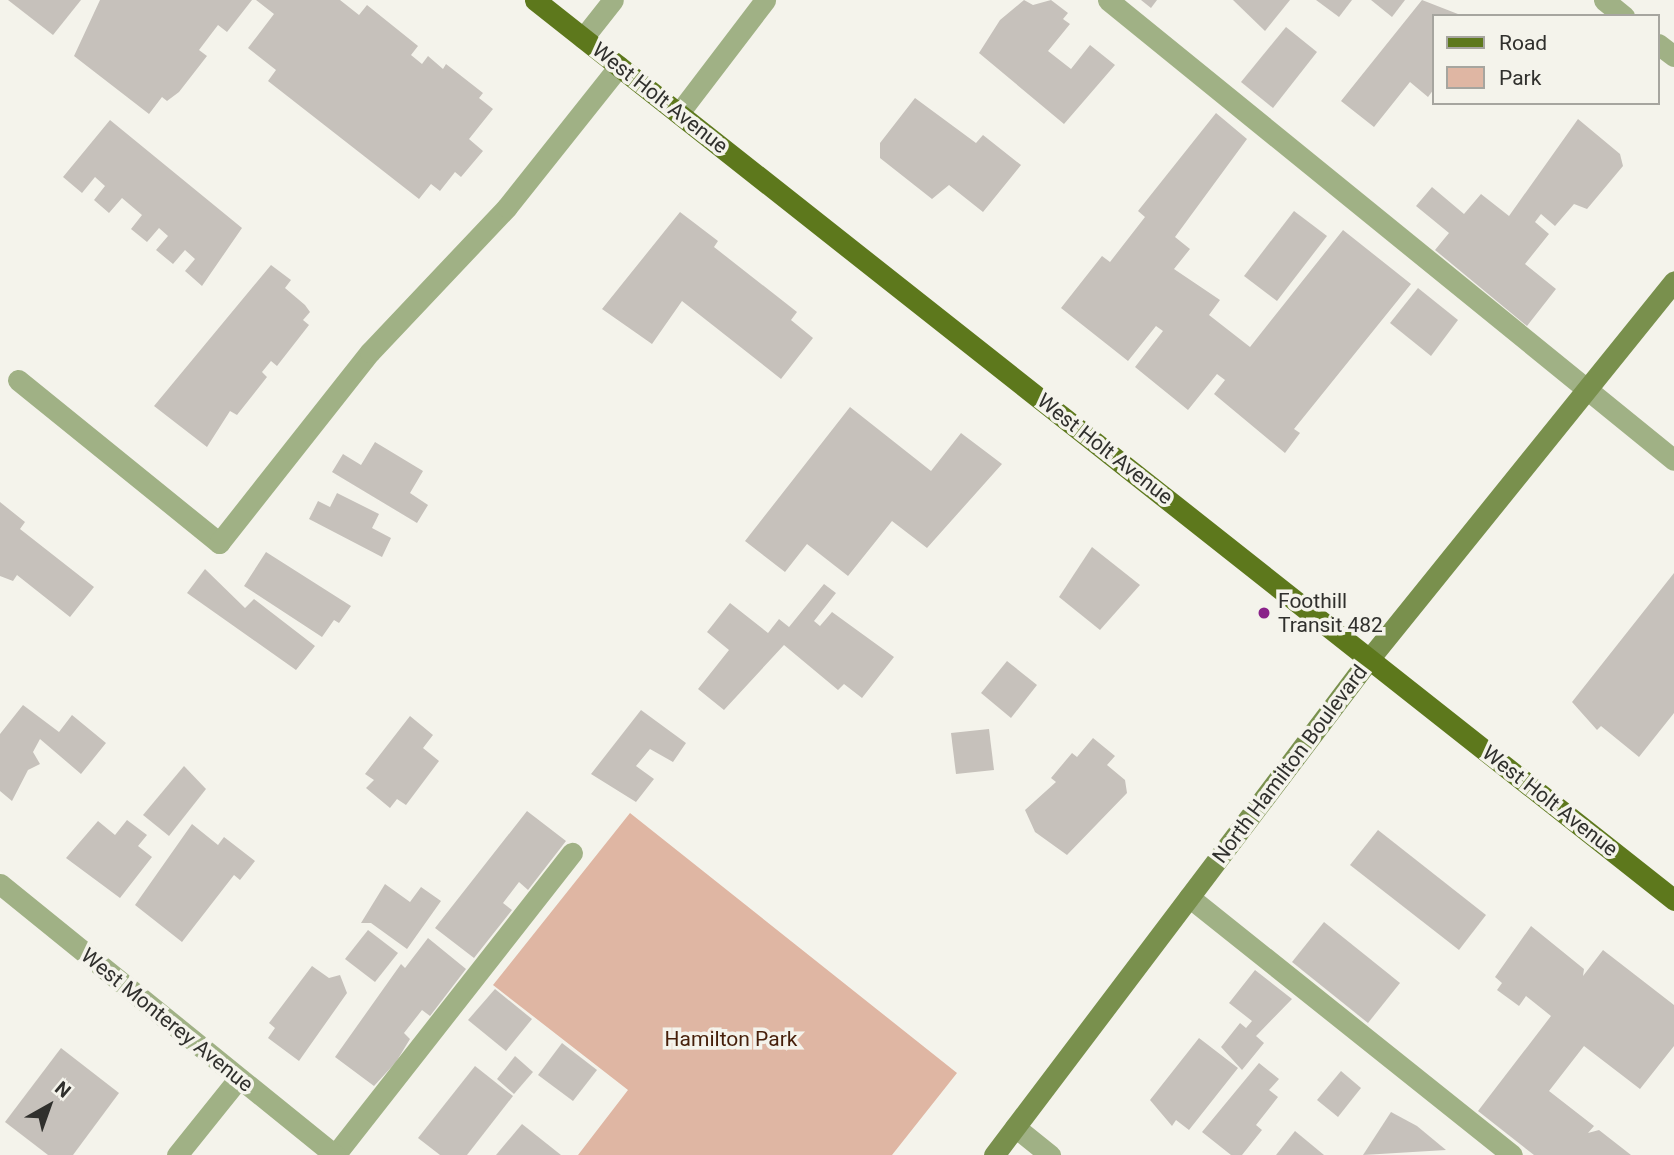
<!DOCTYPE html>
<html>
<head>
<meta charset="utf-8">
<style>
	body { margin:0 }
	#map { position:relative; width:1674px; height:1155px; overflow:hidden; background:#f4f3eb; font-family:Roboto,sans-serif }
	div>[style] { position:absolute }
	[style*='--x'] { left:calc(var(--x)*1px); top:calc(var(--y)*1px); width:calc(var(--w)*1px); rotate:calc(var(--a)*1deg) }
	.green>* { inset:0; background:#dfb6a3 }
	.building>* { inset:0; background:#c6c1bb }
	.lane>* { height:21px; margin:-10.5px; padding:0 10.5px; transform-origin:10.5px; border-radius:10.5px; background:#a0b185 }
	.street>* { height:21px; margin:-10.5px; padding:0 10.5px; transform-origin:10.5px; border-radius:10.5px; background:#a0b185 }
	.secondary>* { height:21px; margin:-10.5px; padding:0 10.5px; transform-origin:10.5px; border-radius:10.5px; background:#79904d }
	.primary>* { height:21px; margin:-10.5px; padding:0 10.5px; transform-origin:10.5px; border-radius:10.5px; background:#5d781c }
	.dots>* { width:19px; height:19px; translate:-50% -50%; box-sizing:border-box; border:4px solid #f4f3eb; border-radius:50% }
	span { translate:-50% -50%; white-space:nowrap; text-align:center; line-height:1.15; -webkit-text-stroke:7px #f4f3eb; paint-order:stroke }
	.street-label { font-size:21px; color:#30302d }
	.poi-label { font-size:21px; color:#30302d }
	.left { translate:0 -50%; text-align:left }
	.park-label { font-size:21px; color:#461f0a }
	.legend { position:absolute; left:1432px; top:14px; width:228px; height:91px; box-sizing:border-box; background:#f4f3eb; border:2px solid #a6a59f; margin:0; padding:9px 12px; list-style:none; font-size:21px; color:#30302d }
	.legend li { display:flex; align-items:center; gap:14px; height:35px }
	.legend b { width:35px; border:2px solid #a6a59f }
	.north { position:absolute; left:14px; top:1071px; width:70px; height:70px; -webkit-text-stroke:5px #f4f3eb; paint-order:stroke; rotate:40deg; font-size:19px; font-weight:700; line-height:28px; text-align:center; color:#30302d }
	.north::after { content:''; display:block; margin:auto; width:24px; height:32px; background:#30302d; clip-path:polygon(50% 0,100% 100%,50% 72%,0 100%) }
</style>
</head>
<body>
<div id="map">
	<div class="green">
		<i style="clip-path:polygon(630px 813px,957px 1073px,892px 1155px,578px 1155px,628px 1090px,493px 985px)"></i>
	</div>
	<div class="building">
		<i style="clip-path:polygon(8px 0,81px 0,53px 35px)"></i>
		<i style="clip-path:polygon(100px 0,252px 0,227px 32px,218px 25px,199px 50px,207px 56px,179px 92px,167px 101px,162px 97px,149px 114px,74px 56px)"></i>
		<i style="clip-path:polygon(256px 0,340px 0,359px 15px,367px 5px,418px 46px,411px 55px,422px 64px,428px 56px,443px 69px,446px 64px,483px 93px,479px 98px,493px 109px,469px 139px,483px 151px,461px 177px,455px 172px,440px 191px,431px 184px,419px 199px,268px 81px,276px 70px,248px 48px,274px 14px)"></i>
		<i style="clip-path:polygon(1024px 0,1033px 5px,1051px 0,1068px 13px,1063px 19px,1070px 24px,1048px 51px,1071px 69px,1090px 45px,1115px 65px,1064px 124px,979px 53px,1000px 20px)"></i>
		<i style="clip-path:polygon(1141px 0,1157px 0,1151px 8px)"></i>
		<i style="clip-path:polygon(1233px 0,1290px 0,1265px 31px)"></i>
		<i style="clip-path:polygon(1316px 0,1352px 0,1339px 17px)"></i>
		<i style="clip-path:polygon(1371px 0,1405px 0,1392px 17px)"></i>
		<i style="clip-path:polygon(1422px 0,1463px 16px,1434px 16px,1434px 89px,1428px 97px,1410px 82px,1374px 127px,1341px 101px)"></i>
		<i style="clip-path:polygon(1286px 27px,1317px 52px,1273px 108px,1241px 82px)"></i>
		<i style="clip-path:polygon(915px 98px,976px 143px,983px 135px,1021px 165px,983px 212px,949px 185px,932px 199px,880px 158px,880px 143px)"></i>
		<i style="clip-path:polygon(1216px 113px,1247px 139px,1175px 237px,1190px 249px,1174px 269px,1220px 300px,1209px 315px,1250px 347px,1343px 230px,1411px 284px,1294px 429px,1300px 433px,1285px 453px,1214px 394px,1225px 380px,1217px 374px,1188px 410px,1135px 367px,1163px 331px,1156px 326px,1128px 361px,1061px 308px,1102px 256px,1110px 262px,1145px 217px,1138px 211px)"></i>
		<i style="clip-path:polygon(1578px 119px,1620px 154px,1623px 166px,1587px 209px,1574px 204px,1555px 226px,1541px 214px,1535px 222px,1549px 234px,1525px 264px,1556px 289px,1527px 326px,1435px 250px,1449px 233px,1416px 206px,1432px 187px,1464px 214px,1481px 194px,1509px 216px)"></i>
		<i style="clip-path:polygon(110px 120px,242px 228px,202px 286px,185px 271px,195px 259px,185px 250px,173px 264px,156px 250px,168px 236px,159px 228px,147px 242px,131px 229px,142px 215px,122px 198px,109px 213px,94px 200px,105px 186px,95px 177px,82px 193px,63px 177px)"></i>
		<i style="clip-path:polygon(1294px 211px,1327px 236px,1277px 301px,1244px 276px)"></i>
		<i style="clip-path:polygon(680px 212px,718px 241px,714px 247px,797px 312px,791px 320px,813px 338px,781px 379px,682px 301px,652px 344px,602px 309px)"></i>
		<i style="clip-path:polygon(271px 265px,291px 280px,285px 288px,305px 305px,310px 312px,303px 320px,309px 325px,277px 366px,271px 361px,262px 372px,267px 377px,237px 415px,230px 411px,207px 447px,154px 406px)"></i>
		<i style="clip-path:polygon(1418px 288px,1458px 320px,1431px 356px,1390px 323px)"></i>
		<i style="clip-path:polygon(850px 407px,931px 471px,961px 433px,1002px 464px,927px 548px,892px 521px,848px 576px,807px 544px,785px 572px,745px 541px)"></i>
		<i style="clip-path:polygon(375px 442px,423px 471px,410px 493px,428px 505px,417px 523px,332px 472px,343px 454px,361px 465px)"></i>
		<i style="clip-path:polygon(337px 493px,379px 514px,372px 528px,391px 538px,382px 557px,309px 519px,318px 501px,330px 507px)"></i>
		<i style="clip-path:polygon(0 502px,25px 522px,20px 529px,94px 587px,70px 617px,17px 575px,13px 581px,0 576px)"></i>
		<i style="clip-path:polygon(1092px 547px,1140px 585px,1100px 630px,1059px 597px)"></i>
		<i style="clip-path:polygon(266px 552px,351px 606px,339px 623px,334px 620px,322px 637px,244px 586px)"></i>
		<i style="clip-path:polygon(205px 569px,245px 608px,254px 599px,315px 646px,296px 670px,187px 593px)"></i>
		<i style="clip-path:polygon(1674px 573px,1674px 713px,1639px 757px,1601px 726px,1597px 730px,1572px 702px)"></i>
		<i style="clip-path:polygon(824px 584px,836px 593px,814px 621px,820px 626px,832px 612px,894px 657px,862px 698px,844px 684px,838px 690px,784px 645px,724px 710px,698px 689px,729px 650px,707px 632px,730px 603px,768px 633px,779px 619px,789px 627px)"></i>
		<i style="clip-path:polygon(1007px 661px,1037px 685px,1011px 718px,981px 693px)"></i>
		<i style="clip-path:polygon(23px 705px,59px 732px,72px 715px,106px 743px,81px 774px,40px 739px,33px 752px,40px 764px,28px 770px,12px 801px,0 791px,0 734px)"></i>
		<i style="clip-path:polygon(641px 710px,686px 743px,673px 762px,650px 749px,636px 766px,654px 779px,636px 802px,591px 774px)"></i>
		<i style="clip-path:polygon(410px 716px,433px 735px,423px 748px,439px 761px,406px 805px,397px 799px,390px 808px,366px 788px,374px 780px,365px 774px)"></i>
		<i style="clip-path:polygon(989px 729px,994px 770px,956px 774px,951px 733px)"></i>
		<i style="clip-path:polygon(1093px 738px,1115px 756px,1107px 765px,1125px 780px,1127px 793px,1067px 855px,1035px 832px,1025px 810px,1056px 782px,1051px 778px,1072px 753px,1077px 757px)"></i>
		<i style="clip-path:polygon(184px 766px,206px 789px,169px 836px,143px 815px)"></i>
		<i style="clip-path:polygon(527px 811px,566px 841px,528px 890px,519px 882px,503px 903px,512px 910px,474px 958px,435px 928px)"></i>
		<i style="clip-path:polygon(127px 820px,147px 835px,138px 846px,152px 857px,120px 898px,66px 858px,98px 821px,115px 835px)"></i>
		<i style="clip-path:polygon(192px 824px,218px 845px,224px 837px,255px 861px,240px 880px,234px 875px,182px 942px,135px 905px)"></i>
		<i style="clip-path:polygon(1378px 830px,1486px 915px,1459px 950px,1350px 865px)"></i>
		<i style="clip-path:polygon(385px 884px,410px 902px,421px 887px,441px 901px,407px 949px,371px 923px,361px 923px)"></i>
		<i style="clip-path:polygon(1324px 922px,1400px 983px,1368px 1023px,1292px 962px)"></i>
		<i style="clip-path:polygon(1531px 926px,1584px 969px,1583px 976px,1603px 950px,1674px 1005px,1674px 1046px,1640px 1089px,1584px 1046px,1549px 1091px,1594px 1126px,1588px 1133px,1599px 1130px,1631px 1155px,1534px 1155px,1478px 1111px,1551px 1016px,1526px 996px,1519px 1006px,1497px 990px,1502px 983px,1495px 977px)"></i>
		<i style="clip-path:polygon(368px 930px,398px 953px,375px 982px,345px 959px)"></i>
		<i style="clip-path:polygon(428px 938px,466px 969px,430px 1016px,422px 1010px,404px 1033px,410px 1039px,396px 1062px,374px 1086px,335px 1057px,401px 964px,405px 968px)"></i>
		<i style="clip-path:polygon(312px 966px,329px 978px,340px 975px,347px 993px,299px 1061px,268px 1038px,275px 1028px,269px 1023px)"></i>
		<i style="clip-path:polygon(1255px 970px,1292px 999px,1256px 1036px,1264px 1043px,1242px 1070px,1221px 1047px,1240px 1023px,1246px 1028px,1252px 1021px,1229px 1003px)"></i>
		<i style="clip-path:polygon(495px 989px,532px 1019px,506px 1051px,468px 1020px)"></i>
		<i style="clip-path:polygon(1199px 1038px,1238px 1068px,1189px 1130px,1176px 1120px,1172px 1126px,1150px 1100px)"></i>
		<i style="clip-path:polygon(562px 1043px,597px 1070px,573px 1101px,538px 1075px)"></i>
		<i style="clip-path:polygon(61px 1048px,119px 1093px,73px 1155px,48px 1155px,5px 1122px)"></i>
		<i style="clip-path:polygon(515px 1056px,533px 1072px,514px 1094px,497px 1079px)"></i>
		<i style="clip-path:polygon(1259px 1063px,1279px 1079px,1269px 1090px,1278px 1097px,1256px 1125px,1262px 1130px,1242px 1155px,1231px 1155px,1202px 1132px)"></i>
		<i style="clip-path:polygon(475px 1066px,513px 1096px,467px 1155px,440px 1155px,418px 1138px)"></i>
		<i style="clip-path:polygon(1341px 1071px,1361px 1088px,1338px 1117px,1317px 1100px)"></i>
		<i style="clip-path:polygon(1391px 1112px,1417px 1126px,1446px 1150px,1363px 1155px)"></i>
		<i style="clip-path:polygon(522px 1124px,561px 1155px,496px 1155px)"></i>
		<i style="clip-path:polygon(1295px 1131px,1324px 1155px,1276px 1155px)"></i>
	</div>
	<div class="lane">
		<i style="--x:1108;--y:0;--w:729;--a:39.1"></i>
		<i style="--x:583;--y:38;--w:48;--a:-51.7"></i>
		<i style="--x:679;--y:113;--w:142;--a:-52.7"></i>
		<i style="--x:18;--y:380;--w:259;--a:39"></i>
		<i style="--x:219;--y:543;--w:243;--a:-51.7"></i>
		<i style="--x:370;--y:352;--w:199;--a:-46.6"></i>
		<i style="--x:507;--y:207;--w:180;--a:-51.5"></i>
		<i style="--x:1189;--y:897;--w:413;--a:38.6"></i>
		<i style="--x:335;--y:1155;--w:384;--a:-51.9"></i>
	</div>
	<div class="street">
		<i style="--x:1604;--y:0;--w:26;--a:39"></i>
		<i style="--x:1658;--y:44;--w:20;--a:37"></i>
		<i style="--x:0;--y:884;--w:431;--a:39"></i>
		<i style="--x:1015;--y:1127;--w:45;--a:38.7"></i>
		<i style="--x:177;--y:1155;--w:97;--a:-51.2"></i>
	</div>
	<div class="secondary">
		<i style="--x:994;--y:1155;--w:623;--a:-52.89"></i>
		<i style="--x:1370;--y:658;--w:484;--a:-51.1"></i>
	</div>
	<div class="primary">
		<i style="--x:535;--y:0;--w:1452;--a:38.31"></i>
	</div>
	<div class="dots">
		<i style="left:1264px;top:613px;background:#8a2289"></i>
	</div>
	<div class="street-label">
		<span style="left:660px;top:98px;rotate:38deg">West Holt Avenue</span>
		<span style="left:1105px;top:449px;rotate:38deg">West Holt Avenue</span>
		<span style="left:1290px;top:764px;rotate:-53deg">North Hamilton Boulevard</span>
		<span style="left:1550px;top:801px;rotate:38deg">West Holt Avenue</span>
		<span style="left:167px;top:1020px;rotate:39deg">West Monterey Avenue</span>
	</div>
	<div class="poi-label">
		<span class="left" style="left:1278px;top:613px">Foothill<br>Transit 482</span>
	</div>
	<div class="park-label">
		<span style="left:731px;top:1039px">Hamilton Park</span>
	</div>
	<ul class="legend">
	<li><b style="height:9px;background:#5d781c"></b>Road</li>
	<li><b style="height:19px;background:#dfb6a3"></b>Park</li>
	</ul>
	<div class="north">N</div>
</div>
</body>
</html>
